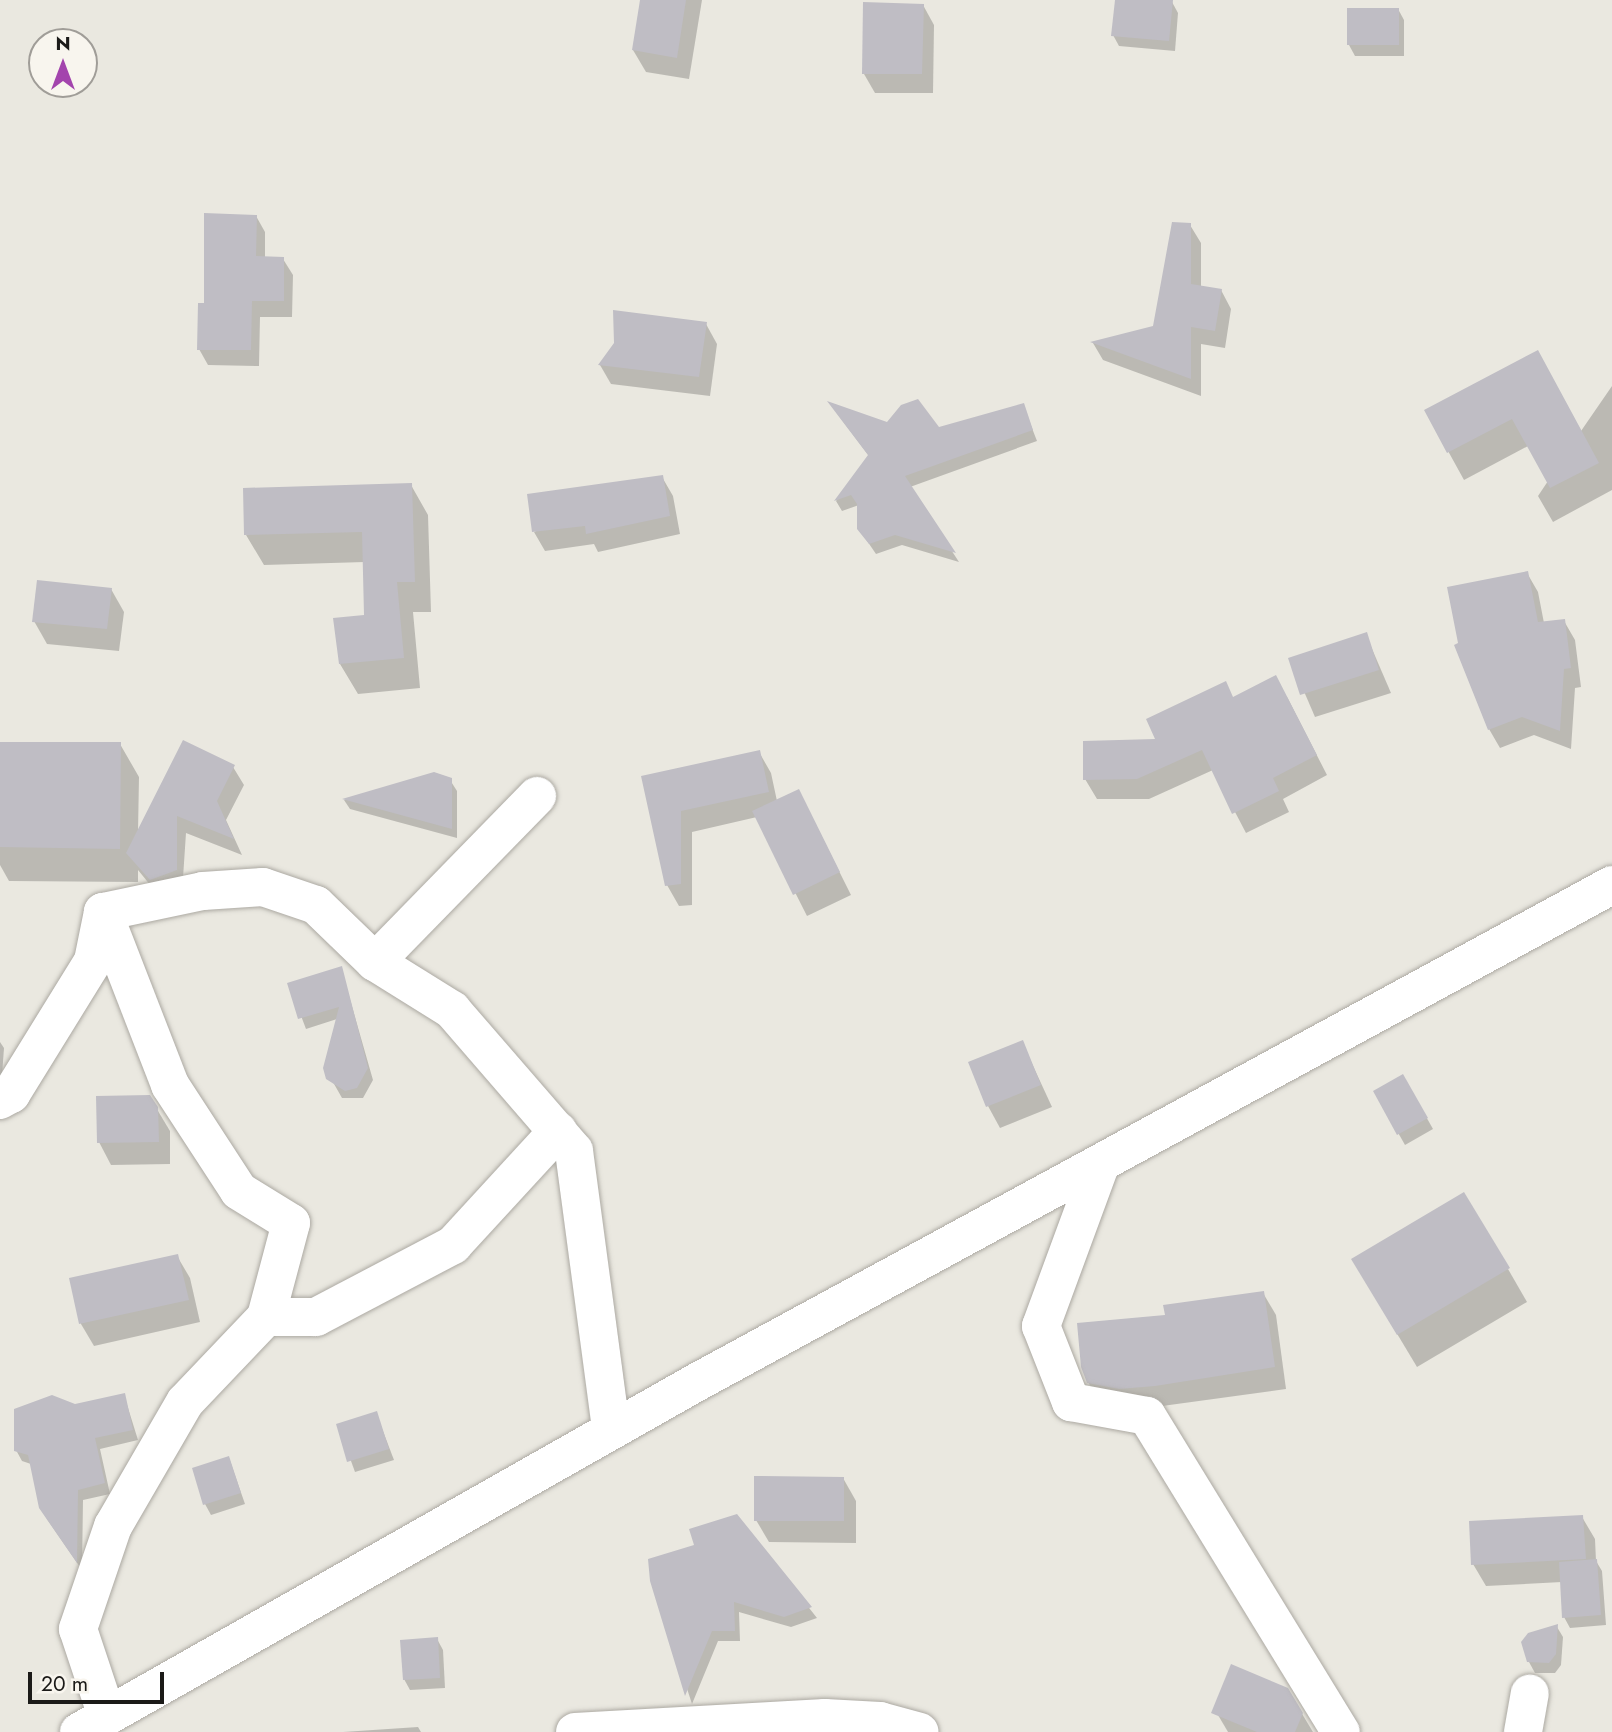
<!DOCTYPE html>
<html>
<head>
<meta charset="utf-8">
<style>
	body { margin:0 }
	#map { position:relative; width:1612px; height:1732px; overflow:hidden; background:#eae8e0; font-family:Jost,sans-serif }
	div>[style] { position:absolute }
	[style*='--x'] { left:calc(var(--x)*1px); top:calc(var(--y)*1px); width:calc(var(--w)*1px); rotate:calc(var(--a)*1deg) }
	.shadow>* { inset:0; background:#0003 }
	.building>* { inset:0; background:#bfbdc4 }
	.roads { filter:drop-shadow(0 0 2px #aca9a2) drop-shadow(0 0 2px #aca9a2) }
	.street>* { height:38px; margin:-19px; padding:0 19px; transform-origin:19px; border-radius:19px; background:#fff }
	.secondary>* { height:38px; margin:-19px; padding:0 19px; transform-origin:19px; border-radius:19px; background:#fff }
	span { translate:-50% -50%; white-space:nowrap; text-align:center; line-height:1.15; -webkit-text-stroke:5px #f8f5ee; paint-order:stroke }
	.north { position:absolute; left:28px; top:28px; width:70px; height:70px; box-sizing:border-box; background:#f8f5ee; border:2px solid #a09d98; border-radius:50%; rotate:0deg; font-size:19px; font-weight:700; line-height:28px; text-align:center; color:#1b1a18 }
	.north::after { content:''; display:block; margin:auto; width:24px; height:32px; background:#a344ad; clip-path:polygon(50% 0,100% 100%,50% 72%,0 100%) }
	.scale { position:absolute; left:28px; top:1672px; width:136px; height:32px; box-sizing:border-box; border:4px solid #1b1a18; border-top:0; padding-left:9px; font-size:21px; line-height:24px; white-space:nowrap; color:#1b1a18; -webkit-text-stroke:5px #f8f5ee; paint-order:stroke }
</style>
</head>
<body>
<div id="map">
	<div class="shadow">
		<i style="clip-path:polygon(642px 0,702px 0,689px 79px,646px 72px,633px 50px)"></i>
		<i style="clip-path:polygon(1116px 0,1172px 2px,1178px 13px,1175px 51px,1119px 46px,1113px 35px)"></i>
		<i style="clip-path:polygon(923px 5px,934px 25px,933px 93px,875px 93px,864px 74px)"></i>
		<i style="clip-path:polygon(1398px 9px,1404px 20px,1404px 56px,1355px 56px,1349px 45px)"></i>
		<i style="clip-path:polygon(256px 216px,265px 232px,265px 258px,283px 259px,293px 275px,292px 317px,260px 317px,259px 366px,208px 365px,199px 349px,206px 305px)"></i>
		<i style="clip-path:polygon(1190px 225px,1201px 243px,1201px 287px,1221px 290px,1231px 309px,1225px 348px,1201px 344px,1201px 396px,1103px 360px,1093px 343px,1155px 328px)"></i>
		<i style="clip-path:polygon(706px 324px,717px 344px,710px 396px,611px 384px,600px 365px,616px 343px)"></i>
		<i style="clip-path:polygon(1538px 352px,1581px 431px,1612px 386px,1612px 490px,1553px 522px,1538px 496px,1548px 481px,1528px 446px,1464px 480px,1426px 411px)"></i>
		<i style="clip-path:polygon(1023px 405px,1037px 441px,910px 487px,959px 562px,902px 545px,876px 554px,859px 529px,859px 505px,842px 511px,836px 501px,869px 456px,836px 412px,888px 424px,938px 429px)"></i>
		<i style="clip-path:polygon(662px 477px,673px 496px,680px 534px,598px 552px,594px 544px,545px 551px,534px 532px)"></i>
		<i style="clip-path:polygon(411px 485px,428px 515px,431px 612px,413px 612px,420px 688px,358px 694px,340px 664px,366px 617px,365px 562px,264px 565px,246px 535px)"></i>
		<i style="clip-path:polygon(1527px 573px,1538px 592px,1544px 623px,1564px 621px,1575px 640px,1581px 687px,1575px 688px,1571px 749px,1534px 735px,1500px 748px,1489px 729px)"></i>
		<i style="clip-path:polygon(111px 589px,124px 612px,119px 651px,47px 644px,34px 621px)"></i>
		<i style="clip-path:polygon(1366px 635px,1391px 693px,1315px 717px,1290px 659px)"></i>
		<i style="clip-path:polygon(1287px 697px,1327px 775px,1283px 799px,1289px 812px,1246px 833px,1213px 770px,1149px 799px,1097px 799px,1085px 779px,1234px 699px)"></i>
		<i style="clip-path:polygon(0 744px,120px 744px,139px 777px,138px 833px,233px 767px,244px 785px,226px 820px,242px 855px,186px 833px,182px 893px,160px 897px,138px 870px,138px 882px,9px 881px,0 865px)"></i>
		<i style="clip-path:polygon(759px 752px,771px 773px,777px 801px,799px 791px,851px 895px,807px 916px,757px 817px,692px 832px,692px 905px,679px 906px,667px 885px,643px 777px)"></i>
		<i style="clip-path:polygon(434px 774px,450px 780px,457px 791px,457px 838px,350px 809px,344px 800px)"></i>
		<i style="clip-path:polygon(341px 968px,373px 1080px,363px 1098px,342px 1098px,325px 1068px,337px 1019px,306px 1029px,289px 984px)"></i>
		<i style="clip-path:polygon(0 1042px,4px 1048px,0 1103px)"></i>
		<i style="clip-path:polygon(1022px 1042px,1052px 1107px,1000px 1128px,988px 1106px)"></i>
		<i style="clip-path:polygon(1403px 1076px,1433px 1129px,1405px 1145px,1375px 1092px)"></i>
		<i style="clip-path:polygon(149px 1096px,170px 1131px,170px 1164px,111px 1165px,99px 1142px)"></i>
		<i style="clip-path:polygon(177px 1256px,190px 1278px,200px 1322px,94px 1346px,81px 1324px,71px 1279px)"></i>
		<i style="clip-path:polygon(1508px 1269px,1527px 1302px,1417px 1367px,1372px 1292px)"></i>
		<i style="clip-path:polygon(1263px 1293px,1276px 1315px,1286px 1389px,1133px 1410px,1102px 1405px,1088px 1382px,1167px 1317px)"></i>
		<i style="clip-path:polygon(124px 1395px,138px 1440px,100px 1449px,110px 1494px,83px 1500px,82px 1570px,47px 1519px,31px 1464px,22px 1461px,16px 1450px,75px 1406px)"></i>
		<i style="clip-path:polygon(376px 1413px,394px 1460px,355px 1472px,338px 1425px)"></i>
		<i style="clip-path:polygon(229px 1458px,245px 1504px,211px 1515px,205px 1504px)"></i>
		<i style="clip-path:polygon(843px 1478px,856px 1501px,856px 1543px,769px 1542px,756px 1520px)"></i>
		<i style="clip-path:polygon(737px 1516px,817px 1618px,791px 1627px,739px 1612px,740px 1641px,718px 1641px,692px 1704px,652px 1581px)"></i>
		<i style="clip-path:polygon(1582px 1517px,1595px 1539px,1596px 1561px,1602px 1571px,1606px 1625px,1570px 1628px,1564px 1617px,1562px 1582px,1486px 1586px,1473px 1564px)"></i>
		<i style="clip-path:polygon(1557px 1627px,1563px 1637px,1561px 1665px,1555px 1673px,1535px 1673px,1529px 1662px)"></i>
		<i style="clip-path:polygon(437px 1639px,443px 1650px,445px 1688px,410px 1690px,404px 1679px)"></i>
		<i style="clip-path:polygon(1287px 1689px,1313px 1732px,1228px 1732px,1218px 1715px)"></i>
		<i style="clip-path:polygon(418px 1727px,421px 1732px,343px 1732px)"></i>
	</div>
	<div class="building">
		<i style="clip-path:polygon(640px 0,686px 0,677px 58px,632px 50px)"></i>
		<i style="clip-path:polygon(1115px 0,1173px 0,1169px 41px,1111px 36px)"></i>
		<i style="clip-path:polygon(863px 2px,924px 4px,922px 74px,862px 74px)"></i>
		<i style="clip-path:polygon(1347px 8px,1399px 8px,1399px 45px,1347px 45px)"></i>
		<i style="clip-path:polygon(204px 213px,257px 215px,256px 256px,284px 257px,284px 301px,252px 301px,251px 350px,197px 350px,198px 303px,204px 303px)"></i>
		<i style="clip-path:polygon(1172px 222px,1191px 223px,1191px 284px,1222px 289px,1215px 331px,1191px 327px,1191px 379px,1090px 342px,1153px 326px)"></i>
		<i style="clip-path:polygon(613px 310px,707px 322px,699px 377px,598px 365px,614px 343px)"></i>
		<i style="clip-path:polygon(1538px 350px,1599px 463px,1550px 488px,1512px 419px,1447px 453px,1424px 410px)"></i>
		<i style="clip-path:polygon(918px 399px,939px 427px,1024px 403px,1033px 430px,905px 476px,956px 553px,895px 535px,869px 544px,857px 529px,857px 504px,851px 495px,834px 501px,868px 455px,827px 401px,887px 422px,901px 405px)"></i>
		<i style="clip-path:polygon(663px 475px,670px 516px,586px 534px,585px 526px,532px 532px,527px 494px)"></i>
		<i style="clip-path:polygon(412px 483px,415px 582px,397px 582px,404px 658px,339px 664px,333px 618px,364px 615px,362px 532px,244px 535px,243px 488px)"></i>
		<i style="clip-path:polygon(1528px 571px,1538px 622px,1565px 619px,1571px 668px,1564px 669px,1560px 731px,1522px 717px,1488px 730px,1454px 645px,1458px 643px,1447px 587px)"></i>
		<i style="clip-path:polygon(37px 580px,112px 588px,107px 629px,32px 622px)"></i>
		<i style="clip-path:polygon(1367px 632px,1379px 670px,1300px 695px,1288px 658px)"></i>
		<i style="clip-path:polygon(1276px 675px,1317px 755px,1273px 778px,1279px 791px,1232px 814px,1202px 750px,1137px 779px,1083px 780px,1083px 741px,1155px 739px,1146px 719px,1226px 681px,1233px 697px)"></i>
		<i style="clip-path:polygon(183px 740px,235px 765px,217px 801px,234px 839px,177px 816px,177px 870px,150px 880px,126px 853px)"></i>
		<i style="clip-path:polygon(0 742px,121px 742px,120px 849px,0 847px)"></i>
		<i style="clip-path:polygon(760px 750px,769px 792px,681px 811px,681px 884px,665px 886px,641px 776px)"></i>
		<i style="clip-path:polygon(434px 772px,452px 778px,452px 829px,342px 799px)"></i>
		<i style="clip-path:polygon(799px 789px,840px 872px,793px 895px,752px 811px)"></i>
		<i style="clip-path:polygon(342px 966px,368px 1068px,357px 1088px,345px 1091px,326px 1079px,323px 1068px,339px 1007px,298px 1019px,287px 983px)"></i>
		<i style="clip-path:polygon(1023px 1040px,1041px 1085px,986px 1107px,968px 1062px)"></i>
		<i style="clip-path:polygon(1403px 1074px,1428px 1118px,1397px 1135px,1373px 1091px)"></i>
		<i style="clip-path:polygon(150px 1095px,158px 1107px,159px 1142px,97px 1143px,96px 1096px)"></i>
		<i style="clip-path:polygon(1464px 1192px,1510px 1268px,1397px 1335px,1351px 1259px)"></i>
		<i style="clip-path:polygon(178px 1254px,189px 1300px,79px 1324px,69px 1278px)"></i>
		<i style="clip-path:polygon(1264px 1291px,1275px 1367px,1155px 1386px,1119px 1389px,1087px 1383px,1081px 1367px,1077px 1323px,1165px 1315px,1163px 1305px)"></i>
		<i style="clip-path:polygon(125px 1393px,133px 1430px,95px 1438px,105px 1483px,78px 1490px,77px 1563px,39px 1508px,28px 1455px,14px 1451px,14px 1409px,52px 1395px,75px 1404px)"></i>
		<i style="clip-path:polygon(377px 1411px,389px 1449px,347px 1462px,336px 1424px)"></i>
		<i style="clip-path:polygon(229px 1456px,241px 1493px,203px 1505px,192px 1468px)"></i>
		<i style="clip-path:polygon(754px 1476px,844px 1477px,844px 1521px,754px 1521px)"></i>
		<i style="clip-path:polygon(737px 1514px,812px 1607px,784px 1617px,734px 1602px,735px 1631px,712px 1631px,685px 1696px,650px 1581px,648px 1559px,694px 1545px,689px 1529px)"></i>
		<i style="clip-path:polygon(1583px 1515px,1586px 1559px,1471px 1565px,1469px 1521px)"></i>
		<i style="clip-path:polygon(1597px 1559px,1601px 1615px,1562px 1618px,1559px 1562px)"></i>
		<i style="clip-path:polygon(1558px 1624px,1556px 1654px,1549px 1663px,1527px 1662px,1521px 1642px,1528px 1633px)"></i>
		<i style="clip-path:polygon(438px 1637px,440px 1678px,403px 1680px,400px 1640px)"></i>
		<i style="clip-path:polygon(1231px 1664px,1288px 1688px,1303px 1713px,1295px 1732px,1257px 1732px,1211px 1713px)"></i>
	</div>
	<div class="roads">
		<div class="street">
			<i style="--x:103;--y:912;--w:186;--a:68.8"></i>
			<i style="--x:170;--y:1085;--w:126;--a:56.9"></i>
			<i style="--x:239;--y:1191;--w:61;--a:31.6"></i>
			<i style="--x:291;--y:1223;--w:97;--a:104.9"></i>
			<i style="--x:266;--y:1317;--w:117;--a:133.6"></i>
			<i style="--x:185;--y:1402;--w:143;--a:120.1"></i>
			<i style="--x:113;--y:1526;--w:109;--a:108.8"></i>
			<i style="--x:78;--y:1629;--w:92;--a:71.6"></i>
			<i style="--x:375;--y:962;--w:232;--a:-45.7"></i>
			<i style="--x:0;--y:1100;--w:13;--a:-29"></i>
			<i style="--x:11;--y:1094;--w:156;--a:-58.3"></i>
			<i style="--x:93;--y:961;--w:50;--a:-78.5"></i>
			<i style="--x:103;--y:912;--w:102;--a:-11.9"></i>
			<i style="--x:203;--y:891;--w:60;--a:-3.8"></i>
			<i style="--x:263;--y:887;--w:56;--a:18.8"></i>
			<i style="--x:316;--y:905;--w:82;--a:44"></i>
			<i style="--x:375;--y:962;--w:91;--a:31.9"></i>
			<i style="--x:452;--y:1010;--w:186;--a:49.1"></i>
			<i style="--x:574;--y:1151;--w:281;--a:82.4"></i>
			<i style="--x:1101;--y:1163;--w:174;--a:110.2"></i>
			<i style="--x:1041;--y:1326;--w:82;--a:68.5"></i>
			<i style="--x:1071;--y:1402;--w:77;--a:10.4"></i>
			<i style="--x:1147;--y:1416;--w:371;--a:58.5"></i>
			<i style="--x:266;--y:1317;--w:50;--a:0"></i>
			<i style="--x:316;--y:1317;--w:155;--a:-27.7"></i>
			<i style="--x:453;--y:1245;--w:155;--a:-47.4"></i>
			<i style="--x:575;--y:1732;--w:250;--a:-3.2"></i>
			<i style="--x:825;--y:1718;--w:55;--a:3.1"></i>
			<i style="--x:880;--y:1721;--w:41;--a:15.4"></i>
			<i style="--x:1523;--y:1732;--w:39;--a:-80"></i>
		</div>
		<div class="secondary">
			<i style="--x:79;--y:1732;--w:712;--a:-29.52"></i>
			<i style="--x:699;--y:1381;--w:1039;--a:-28.51"></i>
		</div>
	</div>
	<div class="north">N</div>
	<div class="scale">20 m</div>
</div>
</body>
</html>
